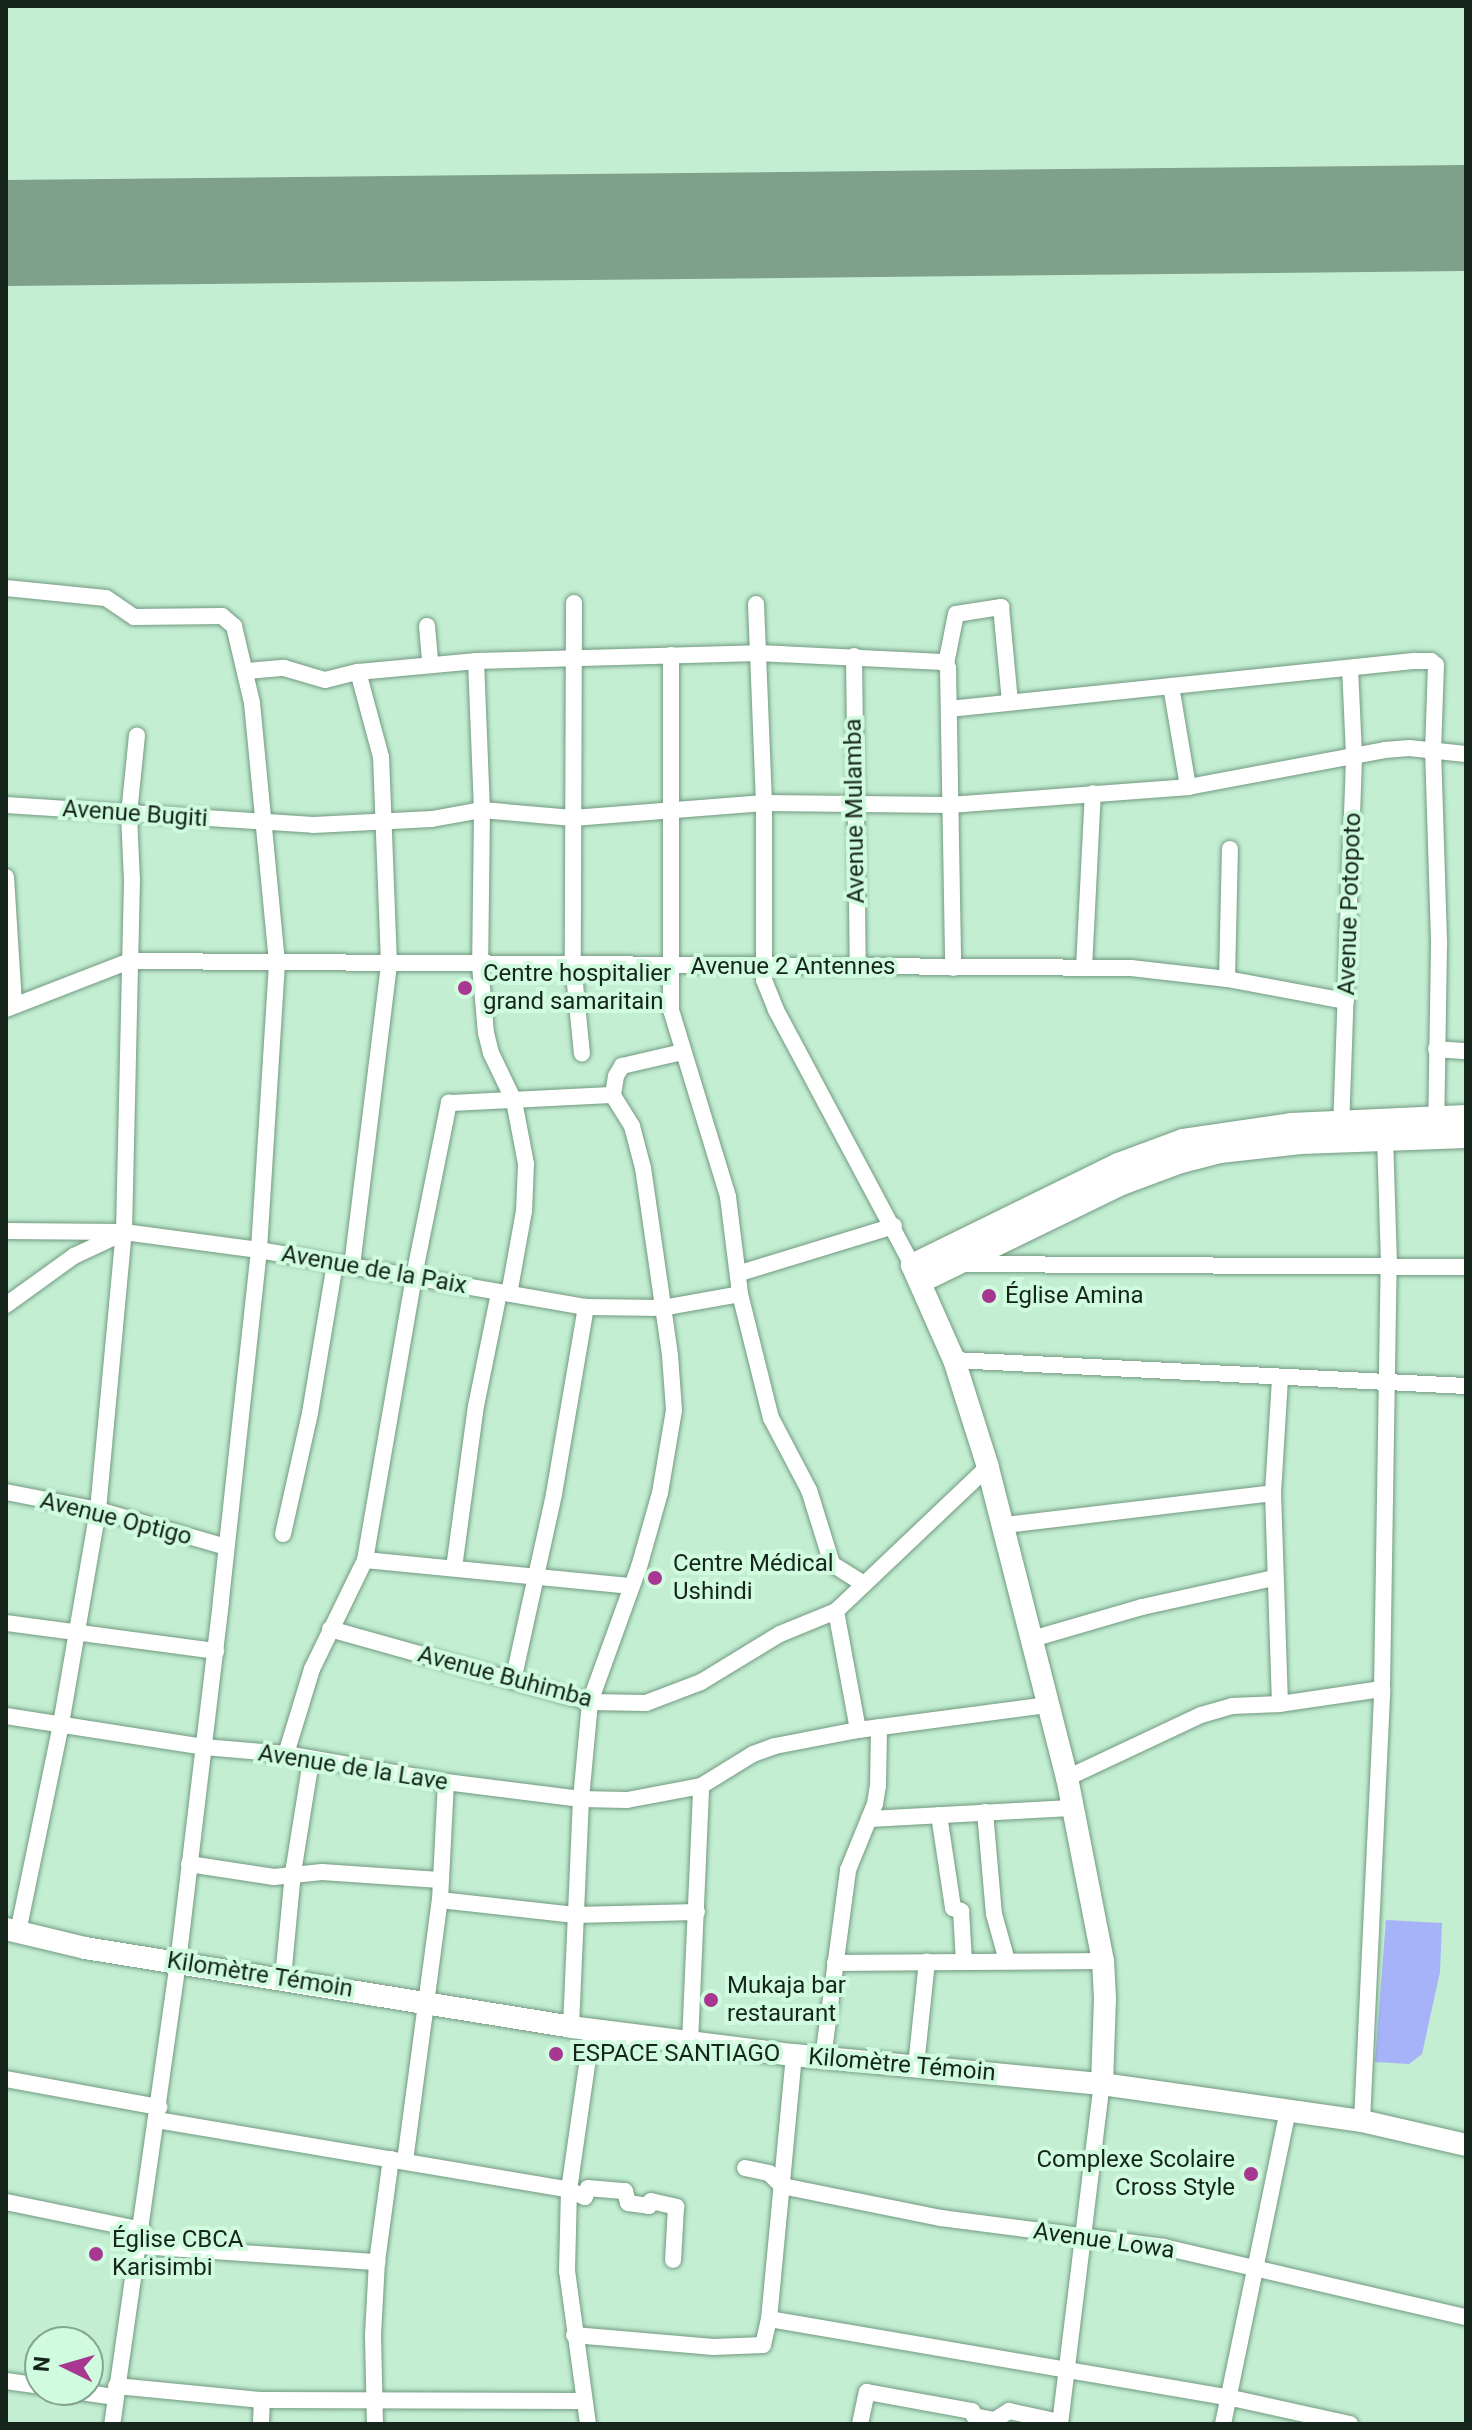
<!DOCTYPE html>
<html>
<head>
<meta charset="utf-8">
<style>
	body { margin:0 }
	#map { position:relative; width:1472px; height:2430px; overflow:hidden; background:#c3eed2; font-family:Roboto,sans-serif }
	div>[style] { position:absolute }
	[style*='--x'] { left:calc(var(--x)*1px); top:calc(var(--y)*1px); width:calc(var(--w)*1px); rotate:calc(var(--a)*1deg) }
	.green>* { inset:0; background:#a7b3f8 }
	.runway>* { height:106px; margin:-53px; padding:0 53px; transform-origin:53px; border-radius:53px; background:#7fa08a }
	.roads { filter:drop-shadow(0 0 2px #729a80) drop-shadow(0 0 2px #729a80) }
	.minor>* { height:16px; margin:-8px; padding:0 8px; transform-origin:8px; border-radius:8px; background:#fff }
	.secondary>* { height:22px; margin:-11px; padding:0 11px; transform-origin:11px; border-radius:11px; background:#fff }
	.dots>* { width:22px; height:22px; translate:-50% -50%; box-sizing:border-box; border:4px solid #d0fbdf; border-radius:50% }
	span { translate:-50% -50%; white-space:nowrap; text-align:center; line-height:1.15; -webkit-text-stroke:8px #d0fbdf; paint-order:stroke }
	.street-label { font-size:24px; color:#15251b }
	.poi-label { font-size:24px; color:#15251b }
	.left { translate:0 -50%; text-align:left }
	.right { translate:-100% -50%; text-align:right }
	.frame { position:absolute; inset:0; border:8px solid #15251b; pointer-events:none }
	.north { position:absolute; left:24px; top:2326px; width:80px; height:80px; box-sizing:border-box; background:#d0fbdf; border:2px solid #85a591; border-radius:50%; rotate:275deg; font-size:22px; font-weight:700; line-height:32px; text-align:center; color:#15251b }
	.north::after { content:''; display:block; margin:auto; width:28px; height:36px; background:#a83792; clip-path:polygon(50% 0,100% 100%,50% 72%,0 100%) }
</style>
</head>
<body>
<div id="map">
	<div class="green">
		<i style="clip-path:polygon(1386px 1920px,1442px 1923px,1440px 1972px,1422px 2054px,1409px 2064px,1375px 2062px)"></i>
	</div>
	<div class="runway">
		<i style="--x:6;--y:233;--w:1460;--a:-0.59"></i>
	</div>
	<div class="roads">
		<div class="minor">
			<i style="--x:6;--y:588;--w:100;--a:5.7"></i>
			<i style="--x:106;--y:598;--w:34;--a:34"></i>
			<i style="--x:134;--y:617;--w:88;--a:-0.7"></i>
			<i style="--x:222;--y:616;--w:16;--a:40"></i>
			<i style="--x:234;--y:626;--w:79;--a:76.8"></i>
			<i style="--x:252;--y:703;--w:261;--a:84.5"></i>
			<i style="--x:277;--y:963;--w:288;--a:93.6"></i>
			<i style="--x:259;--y:1250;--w:354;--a:96.2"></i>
			<i style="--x:221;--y:1602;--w:363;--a:96.8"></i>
			<i style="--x:178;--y:1962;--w:467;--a:98.1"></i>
			<i style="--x:574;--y:603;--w:361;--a:90.2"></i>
			<i style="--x:573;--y:964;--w:90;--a:84.3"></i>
			<i style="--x:756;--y:604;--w:199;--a:87.7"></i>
			<i style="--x:764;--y:803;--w:177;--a:90"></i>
			<i style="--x:764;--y:980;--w:32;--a:68"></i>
			<i style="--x:776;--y:1010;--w:289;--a:61.9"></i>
			<i style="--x:427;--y:626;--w:38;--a:85"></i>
			<i style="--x:671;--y:655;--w:355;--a:90"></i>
			<i style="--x:671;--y:1010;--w:195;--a:73"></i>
			<i style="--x:728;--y:1197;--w:98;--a:82.9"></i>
			<i style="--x:740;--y:1294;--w:128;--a:76"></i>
			<i style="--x:771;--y:1418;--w:81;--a:62.2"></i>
			<i style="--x:809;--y:1490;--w:77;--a:72.7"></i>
			<i style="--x:832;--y:1564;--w:38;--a:32"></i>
			<i style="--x:854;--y:656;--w:311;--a:89.3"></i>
			<i style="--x:476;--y:661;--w:149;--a:87.7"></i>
			<i style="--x:482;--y:810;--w:155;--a:90.7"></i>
			<i style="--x:480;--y:965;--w:68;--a:85"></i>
			<i style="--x:486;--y:1033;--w:21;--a:76"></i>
			<i style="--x:491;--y:1053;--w:53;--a:64.4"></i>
			<i style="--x:514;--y:1101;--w:64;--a:79.2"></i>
			<i style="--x:526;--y:1164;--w:47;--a:92.4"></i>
			<i style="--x:524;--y:1211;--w:84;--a:100.2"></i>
			<i style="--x:946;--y:664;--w:51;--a:-78.7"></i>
			<i style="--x:956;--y:614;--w:46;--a:-8.8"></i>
			<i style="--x:1001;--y:607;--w:95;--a:84.6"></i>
			<i style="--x:247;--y:671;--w:37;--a:-5"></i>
			<i style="--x:284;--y:668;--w:43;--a:16.3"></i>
			<i style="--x:325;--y:680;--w:34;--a:-14"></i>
			<i style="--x:358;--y:672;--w:119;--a:-5.3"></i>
			<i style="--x:476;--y:661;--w:282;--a:-1.6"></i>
			<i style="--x:758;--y:653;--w:185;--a:2.8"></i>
			<i style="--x:943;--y:662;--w:8;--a:50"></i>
			<i style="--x:948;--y:668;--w:300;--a:89"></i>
			<i style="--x:1171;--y:686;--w:102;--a:80.4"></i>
			<i style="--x:949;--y:709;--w:469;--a:-5.9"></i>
			<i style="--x:1416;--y:661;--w:15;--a:0"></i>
			<i style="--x:1431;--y:661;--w:6;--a:39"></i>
			<i style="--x:1436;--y:665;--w:84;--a:92"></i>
			<i style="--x:1433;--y:749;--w:196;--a:88.2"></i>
			<i style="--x:1439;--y:945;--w:183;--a:90.9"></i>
			<i style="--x:6;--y:805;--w:308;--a:3.7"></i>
			<i style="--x:313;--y:825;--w:119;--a:-2.9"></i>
			<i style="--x:432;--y:819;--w:51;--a:-10.2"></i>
			<i style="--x:482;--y:810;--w:91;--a:5"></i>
			<i style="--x:573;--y:818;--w:192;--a:-4.5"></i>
			<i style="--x:764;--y:803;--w:187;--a:0.6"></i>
			<i style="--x:951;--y:805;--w:238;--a:-4.3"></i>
			<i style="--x:1188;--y:787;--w:200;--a:-10.6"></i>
			<i style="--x:1385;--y:750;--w:24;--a:-5"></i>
			<i style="--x:1409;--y:748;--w:57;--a:6"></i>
			<i style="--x:6;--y:877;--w:127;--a:86.4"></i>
			<i style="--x:1084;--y:968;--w:175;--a:-87.1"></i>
			<i style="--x:1227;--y:979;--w:130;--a:-88.7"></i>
			<i style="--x:6;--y:1009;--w:133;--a:-21.2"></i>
			<i style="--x:130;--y:961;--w:1001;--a:0.4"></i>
			<i style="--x:1131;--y:968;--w:97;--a:6.5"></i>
			<i style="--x:1227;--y:979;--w:121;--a:10.5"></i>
			<i style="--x:1436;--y:1049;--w:30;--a:4"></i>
			<i style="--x:1341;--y:1130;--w:375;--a:-88"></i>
			<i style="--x:1354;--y:755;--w:87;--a:-92.6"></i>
			<i style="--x:6;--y:1231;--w:118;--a:0.5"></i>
			<i style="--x:124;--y:1232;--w:136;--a:7.6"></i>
			<i style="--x:259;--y:1250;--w:332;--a:9.9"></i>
			<i style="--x:586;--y:1307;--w:76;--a:0.8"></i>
			<i style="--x:662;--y:1308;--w:79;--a:-10.2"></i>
			<i style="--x:959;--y:1264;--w:507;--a:0.34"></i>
			<i style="--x:352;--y:1266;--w:304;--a:-83"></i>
			<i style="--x:389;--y:964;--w:207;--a:-92.2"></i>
			<i style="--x:381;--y:757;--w:88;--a:-105.1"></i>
			<i style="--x:740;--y:1273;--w:161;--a:-17"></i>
			<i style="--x:6;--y:1305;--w:84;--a:-35.8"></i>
			<i style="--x:74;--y:1256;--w:50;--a:-25"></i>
			<i style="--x:954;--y:1360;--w:513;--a:2.91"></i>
			<i style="--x:6;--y:1492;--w:94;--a:11.1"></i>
			<i style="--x:98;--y:1510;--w:133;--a:16.1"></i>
			<i style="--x:1005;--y:1525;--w:270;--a:-6.8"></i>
			<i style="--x:283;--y:1534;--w:124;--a:-77.4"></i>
			<i style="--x:310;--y:1413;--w:152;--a:-80.5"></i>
			<i style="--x:365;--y:1560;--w:268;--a:5.6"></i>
			<i style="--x:454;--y:1568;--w:163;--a:-82.3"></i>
			<i style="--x:476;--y:1406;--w:115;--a:-78.5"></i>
			<i style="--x:836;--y:1611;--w:121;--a:79.5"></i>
			<i style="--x:6;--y:1623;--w:212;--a:7.6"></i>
			<i style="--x:330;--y:1629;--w:270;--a:15.7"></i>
			<i style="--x:590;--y:1702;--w:56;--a:1"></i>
			<i style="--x:646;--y:1703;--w:59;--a:-20.9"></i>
			<i style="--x:701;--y:1682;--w:92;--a:-31.3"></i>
			<i style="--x:780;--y:1634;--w:61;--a:-22.3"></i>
			<i style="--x:836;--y:1611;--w:209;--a:-43.5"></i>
			<i style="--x:1032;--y:1639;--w:115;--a:-16.2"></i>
			<i style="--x:1142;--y:1607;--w:135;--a:-12.4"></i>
			<i style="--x:513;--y:1681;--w:191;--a:-77.6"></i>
			<i style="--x:554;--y:1494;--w:190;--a:-80.3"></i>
			<i style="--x:1280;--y:1704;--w:211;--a:-91.9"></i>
			<i style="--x:1273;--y:1493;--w:114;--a:-86.5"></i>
			<i style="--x:6;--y:1716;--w:200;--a:8.9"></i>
			<i style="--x:204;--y:1747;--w:82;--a:4.9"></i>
			<i style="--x:286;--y:1754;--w:162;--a:9.9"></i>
			<i style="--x:446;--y:1782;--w:136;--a:7.2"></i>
			<i style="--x:581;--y:1799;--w:46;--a:1.2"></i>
			<i style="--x:627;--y:1800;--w:75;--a:-10.7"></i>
			<i style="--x:701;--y:1786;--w:61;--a:-31.6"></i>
			<i style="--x:753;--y:1754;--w:23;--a:-20"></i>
			<i style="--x:775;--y:1746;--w:85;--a:-10.9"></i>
			<i style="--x:858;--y:1730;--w:192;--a:-7.5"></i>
			<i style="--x:286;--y:1754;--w:89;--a:-73"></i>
			<i style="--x:312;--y:1669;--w:121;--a:-64.1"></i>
			<i style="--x:365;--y:1560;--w:288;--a:-80.2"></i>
			<i style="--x:414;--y:1276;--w:177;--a:-78.6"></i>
			<i style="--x:449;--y:1103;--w:164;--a:-2.8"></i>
			<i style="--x:1067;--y:1778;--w:148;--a:-25.2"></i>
			<i style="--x:1201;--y:1715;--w:32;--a:-16"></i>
			<i style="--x:1232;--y:1706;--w:48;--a:-2.4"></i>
			<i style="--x:1280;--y:1704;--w:103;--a:-8.4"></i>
			<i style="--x:985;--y:1812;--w:102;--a:85"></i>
			<i style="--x:994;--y:1914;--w:49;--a:74.5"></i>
			<i style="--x:939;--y:1815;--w:94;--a:81.4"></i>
			<i style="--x:953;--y:1908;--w:9;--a:21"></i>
			<i style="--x:961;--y:1911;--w:51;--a:86.6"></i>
			<i style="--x:869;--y:1819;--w:203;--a:-3.1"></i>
			<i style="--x:189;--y:1864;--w:86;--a:8.7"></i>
			<i style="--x:274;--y:1877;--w:48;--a:-5.9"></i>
			<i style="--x:322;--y:1872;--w:118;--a:3.9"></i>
			<i style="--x:440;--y:1900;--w:136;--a:6.3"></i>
			<i style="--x:575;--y:1915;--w:122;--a:-1.4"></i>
			<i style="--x:18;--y:1932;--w:212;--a:-78.3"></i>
			<i style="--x:61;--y:1724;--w:217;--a:-80.2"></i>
			<i style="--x:98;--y:1510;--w:279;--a:-84.7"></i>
			<i style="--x:124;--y:1232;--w:351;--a:-88.7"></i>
			<i style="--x:132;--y:881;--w:67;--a:-92.6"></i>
			<i style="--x:129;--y:814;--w:79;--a:-84.2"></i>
			<i style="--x:835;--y:1963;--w:268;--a:-0.4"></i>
			<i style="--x:283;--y:1978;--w:105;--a:-84.6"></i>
			<i style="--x:293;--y:1873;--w:114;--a:-80.9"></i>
			<i style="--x:571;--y:2027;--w:228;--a:-87.5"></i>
			<i style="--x:581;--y:1799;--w:97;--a:-84.7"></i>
			<i style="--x:590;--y:1702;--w:144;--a:-70.1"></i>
			<i style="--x:639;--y:1567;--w:77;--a:-74.2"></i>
			<i style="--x:660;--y:1493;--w:84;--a:-80.4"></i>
			<i style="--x:674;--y:1410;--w:55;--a:-94.2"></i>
			<i style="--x:670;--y:1355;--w:189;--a:-98.2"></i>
			<i style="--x:643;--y:1168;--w:43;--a:-104.7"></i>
			<i style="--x:632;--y:1126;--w:36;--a:-122"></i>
			<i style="--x:613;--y:1095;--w:19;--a:-81"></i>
			<i style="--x:616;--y:1076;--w:12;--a:-59"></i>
			<i style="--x:622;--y:1066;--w:62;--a:-13.1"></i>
			<i style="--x:690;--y:2043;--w:257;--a:-87.5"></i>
			<i style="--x:794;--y:2055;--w:265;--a:95.4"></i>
			<i style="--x:769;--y:2319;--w:465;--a:9.7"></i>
			<i style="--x:1227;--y:2397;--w:126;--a:12.4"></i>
			<i style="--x:823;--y:2058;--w:190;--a:-82.4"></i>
			<i style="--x:848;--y:1870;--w:71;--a:-67.8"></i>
			<i style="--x:875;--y:1804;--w:18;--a:-81"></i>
			<i style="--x:878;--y:1786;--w:59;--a:-89"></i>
			<i style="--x:916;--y:2066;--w:105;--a:-84"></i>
			<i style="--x:6;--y:2079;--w:156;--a:10.4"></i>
			<i style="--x:157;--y:2120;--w:418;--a:9.6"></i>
			<i style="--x:569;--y:2190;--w:17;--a:24"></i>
			<i style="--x:585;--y:2197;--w:9;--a:-72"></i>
			<i style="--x:588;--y:2188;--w:37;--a:5"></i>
			<i style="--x:625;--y:2191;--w:12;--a:76"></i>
			<i style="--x:628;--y:2203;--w:21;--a:8"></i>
			<i style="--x:649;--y:2206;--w:5;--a:-68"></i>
			<i style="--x:651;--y:2201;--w:26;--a:13"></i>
			<i style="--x:676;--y:2207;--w:53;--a:93.2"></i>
			<i style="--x:1362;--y:2121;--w:432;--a:-87.3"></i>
			<i style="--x:1382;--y:1689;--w:425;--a:-89.1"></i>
			<i style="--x:1389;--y:1264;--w:125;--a:-91.8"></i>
			<i style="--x:405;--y:2161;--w:263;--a:-82.4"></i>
			<i style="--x:440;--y:1900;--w:118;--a:-87.1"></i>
			<i style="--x:745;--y:2168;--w:25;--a:12"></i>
			<i style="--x:769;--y:2173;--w:18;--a:45"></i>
			<i style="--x:782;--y:2186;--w:162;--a:11.4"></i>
			<i style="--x:941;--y:2218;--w:225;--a:7.4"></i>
			<i style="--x:1164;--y:2247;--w:310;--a:13.1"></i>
			<i style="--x:6;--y:2202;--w:139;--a:11.6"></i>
			<i style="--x:140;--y:2246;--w:238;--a:3.9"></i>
			<i style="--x:574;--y:2335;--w:140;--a:4.9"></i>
			<i style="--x:713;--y:2347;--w:50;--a:-2.3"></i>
			<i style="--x:763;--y:2345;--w:27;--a:-77"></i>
			<i style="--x:6;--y:2381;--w:34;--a:8"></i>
			<i style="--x:116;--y:2386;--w:147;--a:5.5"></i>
			<i style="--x:262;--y:2400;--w:320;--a:0.2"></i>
			<i style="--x:67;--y:2390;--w:49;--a:8.3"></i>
			<i style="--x:261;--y:2424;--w:24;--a:-88"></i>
			<i style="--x:375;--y:2424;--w:89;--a:-91.3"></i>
			<i style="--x:373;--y:2335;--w:73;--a:-86.9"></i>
			<i style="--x:377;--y:2262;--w:104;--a:-82.3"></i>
			<i style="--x:588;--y:2424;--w:154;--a:-97.8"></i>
			<i style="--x:567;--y:2271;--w:81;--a:-88.6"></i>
			<i style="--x:569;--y:2190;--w:162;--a:-81.8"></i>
			<i style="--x:860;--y:2424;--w:33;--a:-78"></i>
			<i style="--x:867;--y:2392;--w:107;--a:10.3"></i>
			<i style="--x:972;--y:2411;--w:5;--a:68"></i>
			<i style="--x:974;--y:2416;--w:21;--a:11"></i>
			<i style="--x:995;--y:2420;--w:17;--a:-33"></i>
			<i style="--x:1009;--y:2411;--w:52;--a:12.2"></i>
			<i style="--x:1060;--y:2424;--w:343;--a:-83"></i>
			<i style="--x:1223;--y:2424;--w:322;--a:-78.3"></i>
		</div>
		<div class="secondary">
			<i style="--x:920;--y:1282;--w:225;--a:-25.9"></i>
			<i style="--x:1122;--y:1184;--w:63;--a:-20.4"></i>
			<i style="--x:1181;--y:1162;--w:40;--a:-14.4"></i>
			<i style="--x:1220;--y:1152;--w:81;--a:-6.3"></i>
			<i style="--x:1301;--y:1143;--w:165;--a:-2.1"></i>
			<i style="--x:6;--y:1929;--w:81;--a:13.5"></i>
			<i style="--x:85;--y:1948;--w:492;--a:9.2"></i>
			<i style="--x:571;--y:2027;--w:225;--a:7.2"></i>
			<i style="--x:794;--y:2055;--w:309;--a:5.4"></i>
			<i style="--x:1102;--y:2084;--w:263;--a:8.1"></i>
			<i style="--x:1362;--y:2121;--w:107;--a:13"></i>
			<i style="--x:1102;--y:2084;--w:86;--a:-88"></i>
			<i style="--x:1105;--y:1998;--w:37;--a:-93"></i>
			<i style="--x:1103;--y:1961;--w:187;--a:-101.1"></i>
			<i style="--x:1067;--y:1778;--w:321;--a:-104.3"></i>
			<i style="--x:988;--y:1467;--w:112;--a:-107.6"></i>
			<i style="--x:954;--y:1360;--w:104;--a:-113.9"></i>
			<i style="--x:912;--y:1265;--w:229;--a:-26.1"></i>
			<i style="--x:1118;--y:1164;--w:69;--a:-20.3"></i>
			<i style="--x:1183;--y:1140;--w:109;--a:-8.4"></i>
			<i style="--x:1291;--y:1124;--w:175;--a:-2.6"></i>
		</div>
	</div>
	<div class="dots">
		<i style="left:465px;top:988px;background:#a83792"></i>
		<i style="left:989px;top:1296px;background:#a83792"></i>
		<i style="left:655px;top:1578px;background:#a83792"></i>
		<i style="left:711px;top:2000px;background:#a83792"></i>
		<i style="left:556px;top:2054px;background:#a83792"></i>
		<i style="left:1251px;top:2174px;background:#a83792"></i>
		<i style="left:96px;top:2254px;background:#a83792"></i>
	</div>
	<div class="street-label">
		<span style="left:855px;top:811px;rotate:-91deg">Avenue Mulamba</span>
		<span style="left:135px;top:814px;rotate:4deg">Avenue Bugiti</span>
		<span style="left:1350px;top:904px;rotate:-88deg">Avenue Potopoto</span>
		<span style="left:793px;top:967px">Avenue 2 Antennes</span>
		<span style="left:374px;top:1270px;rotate:10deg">Avenue de la Paix</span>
		<span style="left:116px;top:1519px;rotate:14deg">Avenue Optigo</span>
		<span style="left:505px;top:1677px;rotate:15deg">Avenue Buhimba</span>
		<span style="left:353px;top:1768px;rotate:9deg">Avenue de la Lave</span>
		<span style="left:260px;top:1975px;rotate:9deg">Kilomètre Témoin</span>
		<span style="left:902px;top:2065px;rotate:5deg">Kilomètre Témoin</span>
		<span style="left:1104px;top:2241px;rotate:8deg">Avenue Lowa</span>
	</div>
	<div class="poi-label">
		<span class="left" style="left:483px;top:988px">Centre hospitalier<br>grand samaritain</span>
		<span class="left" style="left:1005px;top:1296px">Église Amina</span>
		<span class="left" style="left:673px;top:1578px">Centre Médical<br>Ushindi</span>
		<span class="left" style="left:727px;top:2000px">Mukaja bar<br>restaurant</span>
		<span class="left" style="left:572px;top:2054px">ESPACE SANTIAGO</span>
		<span class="right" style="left:1235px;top:2174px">Complexe Scolaire<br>Cross Style</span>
		<span class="left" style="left:112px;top:2254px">Église CBCA<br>Karisimbi</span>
	</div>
	<div class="frame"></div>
	<div class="north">N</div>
</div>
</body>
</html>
